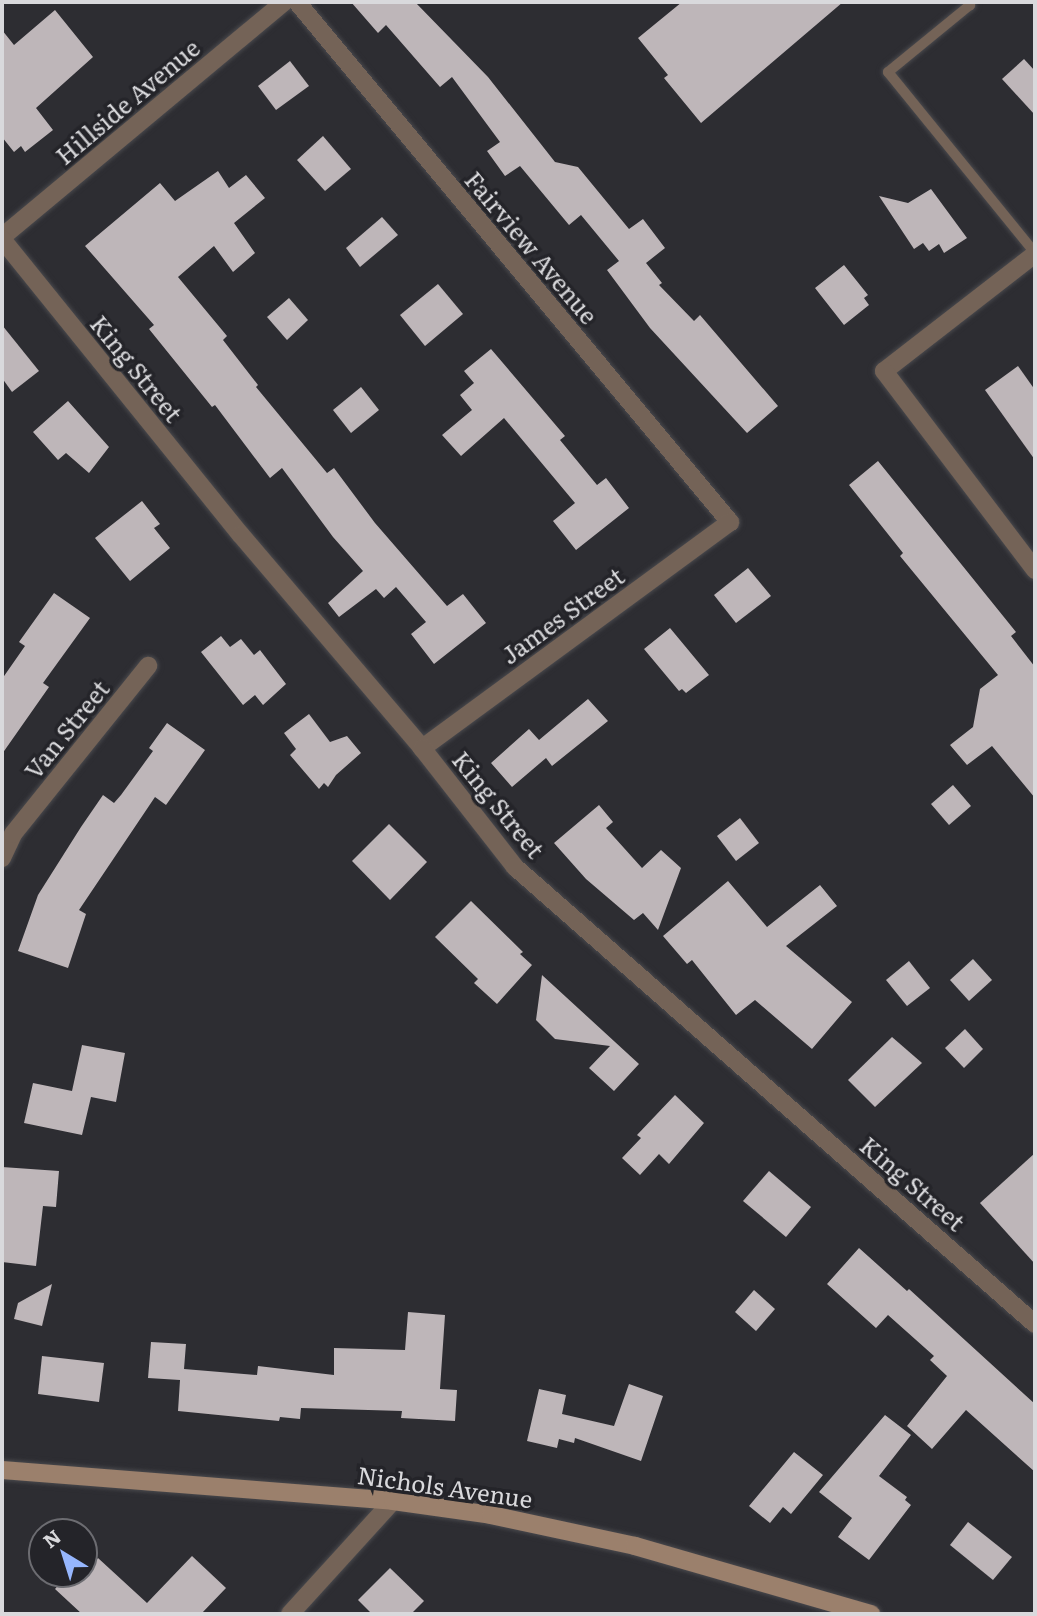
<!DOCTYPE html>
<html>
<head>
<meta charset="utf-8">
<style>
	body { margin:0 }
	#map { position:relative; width:1037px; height:1616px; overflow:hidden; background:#2d2d32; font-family:Literata,serif }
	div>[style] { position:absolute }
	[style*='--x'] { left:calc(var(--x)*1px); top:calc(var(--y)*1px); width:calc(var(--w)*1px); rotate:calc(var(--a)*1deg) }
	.building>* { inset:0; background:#beb6b9 }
	.roads { filter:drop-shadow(0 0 2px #49494d) drop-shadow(0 0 2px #49494d) }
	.service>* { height:10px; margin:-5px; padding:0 5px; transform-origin:5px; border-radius:5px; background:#746357 }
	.minor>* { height:18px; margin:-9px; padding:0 9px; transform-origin:9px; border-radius:9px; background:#746357 }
	.secondary>* { height:18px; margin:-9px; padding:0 9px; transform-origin:9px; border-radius:9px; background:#9b806c }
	span { translate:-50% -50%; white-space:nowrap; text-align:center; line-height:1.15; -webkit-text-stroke:7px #242429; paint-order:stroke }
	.street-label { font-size:24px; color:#d9d9dc }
	.frame { position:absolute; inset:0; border:4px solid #d9d9dc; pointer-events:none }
	.north { position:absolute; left:28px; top:1518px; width:70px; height:70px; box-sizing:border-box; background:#242429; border:2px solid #6c6c71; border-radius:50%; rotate:322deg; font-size:19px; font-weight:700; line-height:28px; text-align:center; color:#d9d9dc }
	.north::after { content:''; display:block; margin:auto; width:24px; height:32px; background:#96b6fd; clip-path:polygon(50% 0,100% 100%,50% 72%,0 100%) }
</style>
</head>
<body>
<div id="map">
	<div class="building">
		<i style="clip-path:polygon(351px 2px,415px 2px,488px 77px,555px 162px,578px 167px,629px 229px,643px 219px,665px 248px,646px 263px,662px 283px,659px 285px,694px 321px,700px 315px,778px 406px,747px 433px,650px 328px,607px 270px,619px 261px,581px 215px,569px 225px,520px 166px,505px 176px,487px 151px,500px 142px,452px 77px,440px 87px,386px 25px,378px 33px)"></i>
		<i style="clip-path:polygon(682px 2px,843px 2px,701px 123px,664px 78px,668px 75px,638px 38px)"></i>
		<i style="clip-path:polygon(55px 10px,93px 57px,36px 108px,53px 130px,25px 152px,21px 146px,14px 152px,2px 137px,2px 30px,14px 45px)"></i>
		<i style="clip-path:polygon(1024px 59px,1035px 71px,1035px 115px,1002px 79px)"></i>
		<i style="clip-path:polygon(290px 61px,309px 86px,276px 110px,258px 86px)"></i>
		<i style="clip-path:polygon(323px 136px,351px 169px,325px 191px,297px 160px)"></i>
		<i style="clip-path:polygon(218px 171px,229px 188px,246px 175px,265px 198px,234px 223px,255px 253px,233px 272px,214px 246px,178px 277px,227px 336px,223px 340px,258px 385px,256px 387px,327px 473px,334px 468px,375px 523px,447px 606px,463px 594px,486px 623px,434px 664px,411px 634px,426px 622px,396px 587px,384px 598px,376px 589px,339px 617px,328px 603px,363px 571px,333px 537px,282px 468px,270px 478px,215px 405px,212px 407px,149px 329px,154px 325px,85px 246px,160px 183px,175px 201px)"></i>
		<i style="clip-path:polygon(931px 189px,967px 238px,944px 253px,939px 244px,929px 251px,923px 243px,914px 249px,879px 196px,908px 203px)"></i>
		<i style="clip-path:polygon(382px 217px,398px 235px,360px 267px,346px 248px)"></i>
		<i style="clip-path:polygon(844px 265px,868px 295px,864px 298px,869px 305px,844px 325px,815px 288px)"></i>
		<i style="clip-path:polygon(438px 284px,463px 314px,425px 346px,400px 315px)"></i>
		<i style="clip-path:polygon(289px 298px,308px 320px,287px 340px,267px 317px)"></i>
		<i style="clip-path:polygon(2px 325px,39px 371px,12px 392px,2px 378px)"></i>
		<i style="clip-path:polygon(491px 349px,565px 436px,560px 440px,597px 485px,606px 478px,629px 508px,576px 550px,553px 521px,575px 503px,504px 418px,461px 456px,442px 435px,472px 410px,460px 395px,474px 383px,464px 371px)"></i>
		<i style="clip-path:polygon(1018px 366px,1035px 390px,1035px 460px,985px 390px)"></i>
		<i style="clip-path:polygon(361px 387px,379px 410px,351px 433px,333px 410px)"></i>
		<i style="clip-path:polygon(68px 401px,109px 447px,89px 473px,66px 453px,58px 460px,33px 432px)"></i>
		<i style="clip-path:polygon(878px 461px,1016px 632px,1011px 636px,1035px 667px,1035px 798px,992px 746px,967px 765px,950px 745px,973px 727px,980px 689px,998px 675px,900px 556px,903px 553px,849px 485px)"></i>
		<i style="clip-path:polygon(142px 501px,160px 524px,154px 528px,170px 548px,130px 581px,95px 538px)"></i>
		<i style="clip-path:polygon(748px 568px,771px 596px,736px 623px,714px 595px)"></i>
		<i style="clip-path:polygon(54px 593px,90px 618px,43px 683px,49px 687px,2px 754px,2px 679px,25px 646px,19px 642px)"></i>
		<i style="clip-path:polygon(670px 628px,709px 675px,686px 693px,682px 689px,679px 691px,644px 649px)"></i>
		<i style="clip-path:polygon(221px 636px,230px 647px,241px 639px,254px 655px,260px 650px,286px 684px,263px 705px,255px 695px,243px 705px,201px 652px)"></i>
		<i style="clip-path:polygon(588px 699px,608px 721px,552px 766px,546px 758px,512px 787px,491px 763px,529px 729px,539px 740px)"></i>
		<i style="clip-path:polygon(309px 714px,330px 742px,347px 736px,361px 753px,336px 775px,328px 787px,324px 783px,319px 789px,290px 755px,296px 749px,284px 733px)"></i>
		<i style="clip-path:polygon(167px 723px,205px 750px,166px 805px,155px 797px,79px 910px,86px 914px,68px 968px,18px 951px,38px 895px,81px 827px,103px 795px,114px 803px,121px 795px,153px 751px,149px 748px)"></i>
		<i style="clip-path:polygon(953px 785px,971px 806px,949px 825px,931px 804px)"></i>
		<i style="clip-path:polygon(599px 805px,613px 822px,606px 828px,642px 868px,661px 850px,681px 868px,658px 930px,643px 913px,634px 920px,586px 879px,554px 843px)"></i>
		<i style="clip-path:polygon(740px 818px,759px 843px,736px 861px,717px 836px)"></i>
		<i style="clip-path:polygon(389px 824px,427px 862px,390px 900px,352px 861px)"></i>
		<i style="clip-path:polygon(728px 881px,767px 927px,820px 885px,837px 906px,786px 946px,852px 1002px,812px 1049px,755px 1000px,736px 1015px,692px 960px,687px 964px,663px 936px)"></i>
		<i style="clip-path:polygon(471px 901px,523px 952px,520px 954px,532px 965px,497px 1004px,474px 983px,478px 979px,435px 937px)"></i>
		<i style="clip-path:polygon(973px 959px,992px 980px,969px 1001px,950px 980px)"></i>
		<i style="clip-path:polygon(909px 961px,930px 988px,907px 1006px,886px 980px)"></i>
		<i style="clip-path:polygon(542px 975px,639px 1064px,614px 1091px,589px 1068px,610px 1046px,555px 1039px,536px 1020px)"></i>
		<i style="clip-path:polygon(965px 1029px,983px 1049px,964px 1068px,945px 1048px)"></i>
		<i style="clip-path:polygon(892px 1037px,922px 1063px,875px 1107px,848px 1080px)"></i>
		<i style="clip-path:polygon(82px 1045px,125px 1053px,116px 1102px,91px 1097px,82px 1135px,24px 1123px,33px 1083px,72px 1091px)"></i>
		<i style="clip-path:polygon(675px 1095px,704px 1123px,669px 1164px,659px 1154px,640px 1175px,622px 1158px,641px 1138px,637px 1135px)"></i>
		<i style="clip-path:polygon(1035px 1153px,1035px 1264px,980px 1203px)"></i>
		<i style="clip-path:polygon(2px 1167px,59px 1171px,56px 1207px,43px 1206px,36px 1266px,2px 1262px)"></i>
		<i style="clip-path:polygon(769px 1171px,811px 1207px,786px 1237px,743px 1201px)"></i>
		<i style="clip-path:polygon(859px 1248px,907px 1291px,909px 1289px,1035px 1404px,1035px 1472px,966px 1410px,932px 1449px,907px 1426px,947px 1376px,930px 1360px,934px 1356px,888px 1315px,876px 1328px,827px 1284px)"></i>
		<i style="clip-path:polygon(52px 1284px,42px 1326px,14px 1319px,18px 1303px)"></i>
		<i style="clip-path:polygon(754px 1290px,775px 1309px,756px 1331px,735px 1312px)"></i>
		<i style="clip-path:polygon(408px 1312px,445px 1315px,440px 1389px,457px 1390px,455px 1421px,401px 1418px,402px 1411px,301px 1408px,300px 1419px,280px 1417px,279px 1421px,178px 1411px,180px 1380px,148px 1378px,151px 1342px,186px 1344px,184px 1369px,257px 1375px,258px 1366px,334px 1375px,334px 1348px,405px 1350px)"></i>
		<i style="clip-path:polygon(42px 1356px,104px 1363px,99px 1402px,38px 1394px)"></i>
		<i style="clip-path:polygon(629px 1384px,663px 1396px,641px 1461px,575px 1438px,574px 1443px,559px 1439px,557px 1448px,527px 1441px,539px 1389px,566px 1395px,562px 1414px,614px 1426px)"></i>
		<i style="clip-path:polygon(885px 1415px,911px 1435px,879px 1476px,907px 1497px,905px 1500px,911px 1505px,869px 1560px,838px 1537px,852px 1518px,819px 1492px)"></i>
		<i style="clip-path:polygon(794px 1452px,823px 1475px,791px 1514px,783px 1507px,770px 1523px,749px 1506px)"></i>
		<i style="clip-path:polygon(968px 1522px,1012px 1557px,993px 1580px,950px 1545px)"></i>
		<i style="clip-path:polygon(192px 1556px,226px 1588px,201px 1614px,82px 1614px,55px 1589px,68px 1574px,84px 1574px,98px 1558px,147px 1603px)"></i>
		<i style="clip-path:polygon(390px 1568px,424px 1601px,411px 1614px,372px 1614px,358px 1600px)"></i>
	</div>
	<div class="roads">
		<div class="service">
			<i style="--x:968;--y:2;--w:4;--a:56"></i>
			<i style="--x:970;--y:5;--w:106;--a:140.7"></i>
			<i style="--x:888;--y:72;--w:233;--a:50.9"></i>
		</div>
		<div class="minor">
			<i style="--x:297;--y:2;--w:677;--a:50.22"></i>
			<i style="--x:730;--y:522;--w:382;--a:143.7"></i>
			<i style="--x:2;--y:237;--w:367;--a:-39.8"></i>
			<i style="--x:2;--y:239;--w:380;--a:51.1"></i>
			<i style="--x:241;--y:535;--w:280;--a:49.6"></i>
			<i style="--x:422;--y:748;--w:151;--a:52"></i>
			<i style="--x:515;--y:867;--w:692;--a:41.31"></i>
			<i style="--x:1035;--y:254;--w:191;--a:142.2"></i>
			<i style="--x:884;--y:371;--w:250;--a:52.8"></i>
			<i style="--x:2;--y:858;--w:26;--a:-65"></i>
			<i style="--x:13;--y:834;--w:216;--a:-51.2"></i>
			<i style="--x:290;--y:1614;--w:153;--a:-47.7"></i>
		</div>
		<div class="secondary">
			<i style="--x:2;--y:1470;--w:392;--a:4.5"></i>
			<i style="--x:393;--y:1501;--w:99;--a:8.1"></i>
			<i style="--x:491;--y:1515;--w:147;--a:12.1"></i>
			<i style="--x:635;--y:1546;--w:246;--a:16.1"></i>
		</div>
	</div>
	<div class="street-label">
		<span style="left:127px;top:101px;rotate:-40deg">Hillside Avenue</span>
		<span style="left:532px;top:247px;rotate:50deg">Fairview Avenue</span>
		<span style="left:137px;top:368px;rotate:51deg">King Street</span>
		<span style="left:562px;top:615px;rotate:-36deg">James Street</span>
		<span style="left:66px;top:729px;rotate:-51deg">Van Street</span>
		<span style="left:499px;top:804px;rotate:51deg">King Street</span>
		<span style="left:913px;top:1183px;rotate:41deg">King Street</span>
		<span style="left:445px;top:1486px;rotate:8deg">Nichols Avenue</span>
	</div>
	<div class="frame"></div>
	<div class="north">N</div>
</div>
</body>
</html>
